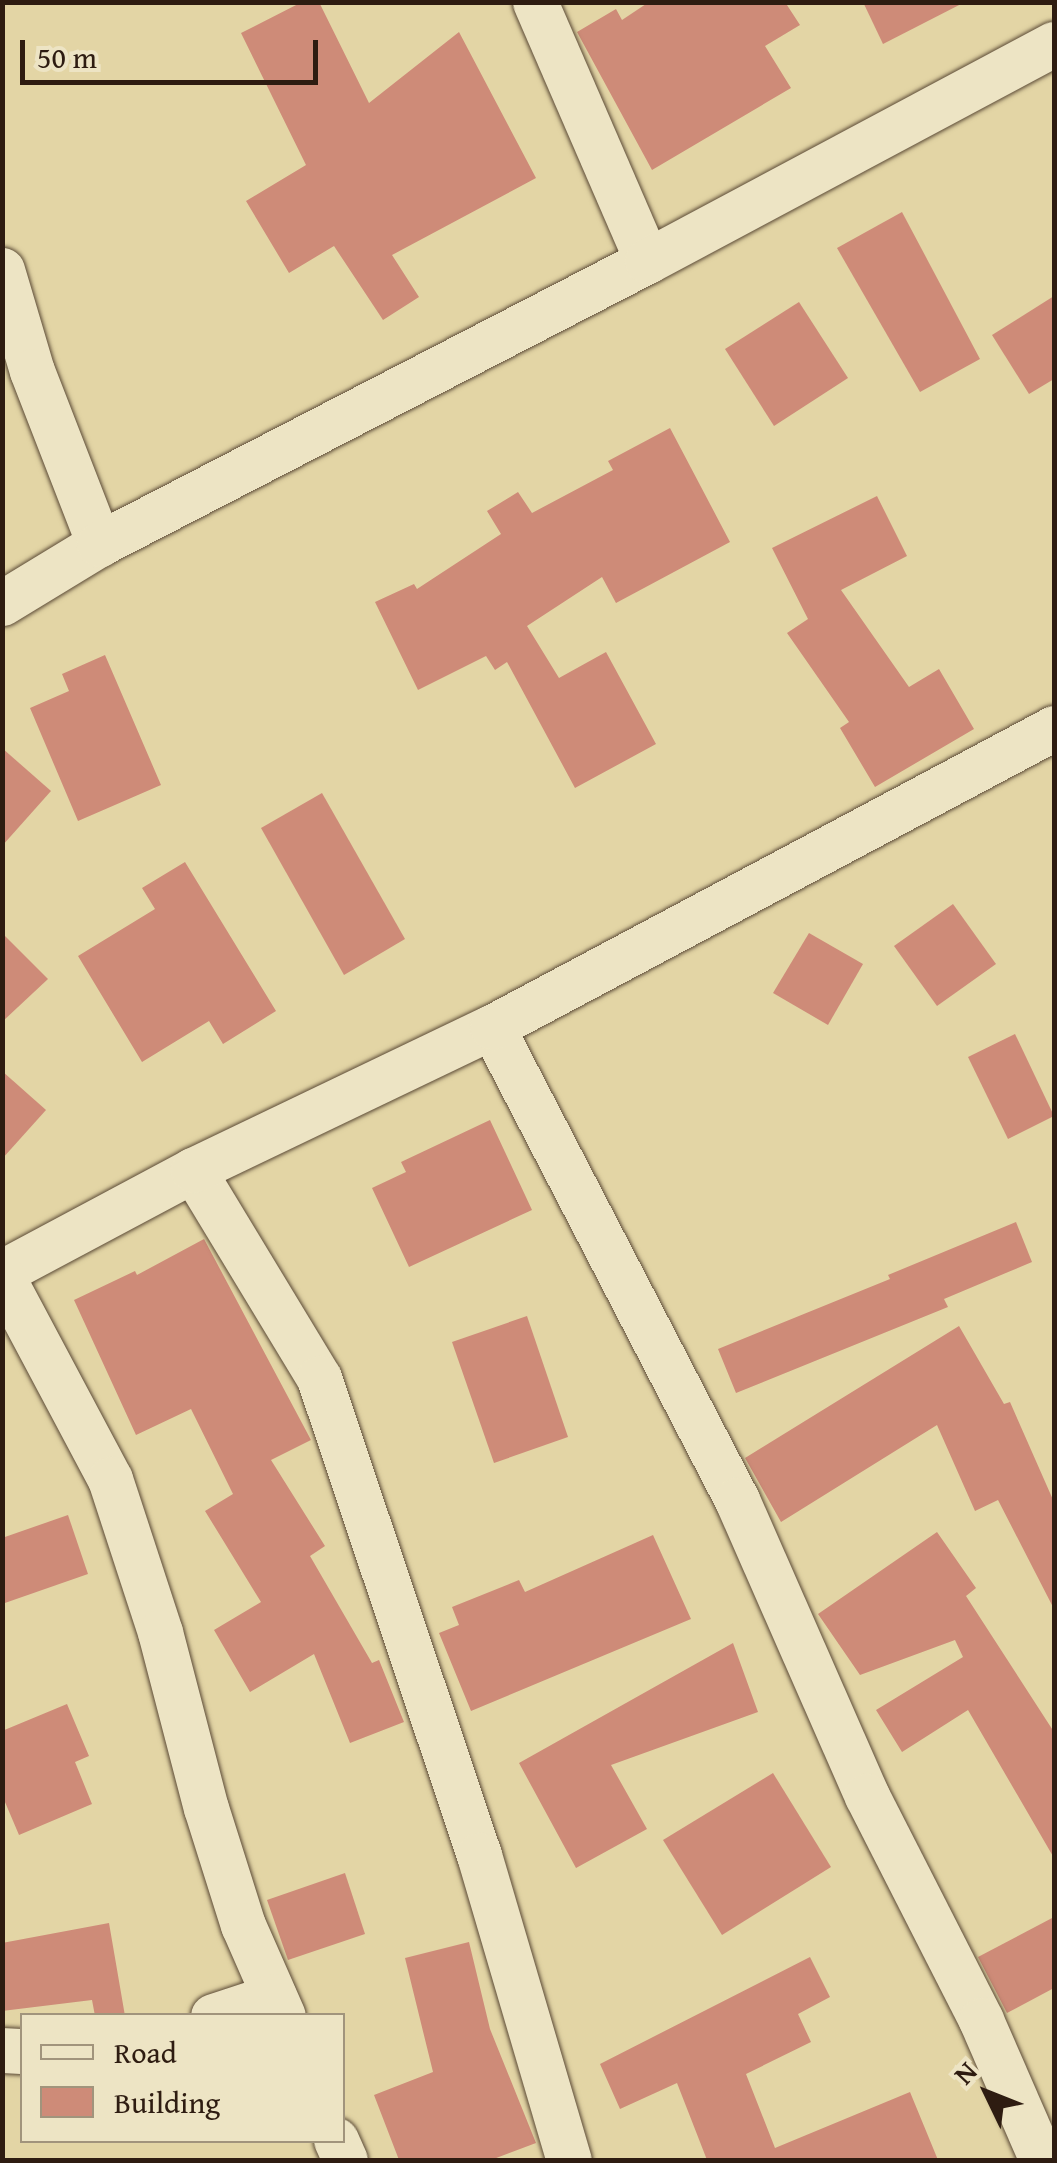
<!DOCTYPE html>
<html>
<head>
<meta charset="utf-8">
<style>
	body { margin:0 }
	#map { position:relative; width:1057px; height:2163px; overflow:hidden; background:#e3d5a5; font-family:"Gentium Book Plus",serif }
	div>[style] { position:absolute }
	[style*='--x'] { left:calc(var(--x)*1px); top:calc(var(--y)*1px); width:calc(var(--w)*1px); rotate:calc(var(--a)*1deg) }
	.building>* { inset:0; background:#ce8b78 }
	.roads { filter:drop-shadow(0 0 2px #5b4a36) drop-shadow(0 0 2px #5b4a36) }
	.street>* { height:45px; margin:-22.5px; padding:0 22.5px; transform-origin:22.5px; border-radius:22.5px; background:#ede4c4 }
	span { translate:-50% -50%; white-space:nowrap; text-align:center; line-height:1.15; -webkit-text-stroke:8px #ede4c4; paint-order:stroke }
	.frame { position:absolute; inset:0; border:5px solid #2e1c11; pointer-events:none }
	.legend { position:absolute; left:20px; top:2013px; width:325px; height:130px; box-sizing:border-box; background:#ede4c4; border:2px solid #a1947c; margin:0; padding:12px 18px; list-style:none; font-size:30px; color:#2e1c11 }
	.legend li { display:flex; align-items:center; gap:20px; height:50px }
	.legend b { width:50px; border:2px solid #a1947c }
	.north { position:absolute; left:937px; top:2043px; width:100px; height:100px; -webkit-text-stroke:8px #ede4c4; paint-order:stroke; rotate:313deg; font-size:28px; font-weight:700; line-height:40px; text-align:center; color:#2e1c11 }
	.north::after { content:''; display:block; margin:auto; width:35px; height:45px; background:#2e1c11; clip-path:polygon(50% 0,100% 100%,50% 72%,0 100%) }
	.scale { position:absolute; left:20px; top:40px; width:298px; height:45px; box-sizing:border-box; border:5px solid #2e1c11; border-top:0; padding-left:12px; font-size:30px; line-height:35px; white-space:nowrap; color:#2e1c11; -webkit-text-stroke:8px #ede4c4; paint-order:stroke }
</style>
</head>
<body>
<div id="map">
	<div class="building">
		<i style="clip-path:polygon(302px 2px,319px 2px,369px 103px,459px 32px,536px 178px,392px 255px,419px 297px,383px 320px,334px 246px,289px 273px,246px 201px,306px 165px,241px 33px)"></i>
		<i style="clip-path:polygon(649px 2px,785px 2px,800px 25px,765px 46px,791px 88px,652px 170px,577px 32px,616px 9px,622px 20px)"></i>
		<i style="clip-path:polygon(863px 2px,965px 2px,883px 44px)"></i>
		<i style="clip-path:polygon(902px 212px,980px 359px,920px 392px,837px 248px)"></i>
		<i style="clip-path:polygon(1054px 296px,1054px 379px,1029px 394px,992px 335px)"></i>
		<i style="clip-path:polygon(799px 302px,848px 378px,774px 426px,725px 349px)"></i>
		<i style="clip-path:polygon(670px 428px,730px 542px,616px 603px,602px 577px,527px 626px,559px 678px,606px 652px,656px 744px,575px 788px,507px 662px,495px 670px,486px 656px,418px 690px,375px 602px,414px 584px,417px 589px,501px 534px,487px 511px,518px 492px,532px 513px,613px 470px,608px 461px)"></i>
		<i style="clip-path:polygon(877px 496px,907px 556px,841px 590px,909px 687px,939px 669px,974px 729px,875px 787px,840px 728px,849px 722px,787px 633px,808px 619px,772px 548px)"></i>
		<i style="clip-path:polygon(105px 655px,161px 785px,78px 821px,30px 708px,69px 691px,62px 674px)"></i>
		<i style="clip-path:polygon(2px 748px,51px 791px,2px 846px)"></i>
		<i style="clip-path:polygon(322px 793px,405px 939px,344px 975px,261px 828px)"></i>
		<i style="clip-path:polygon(185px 862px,276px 1011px,223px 1044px,209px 1021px,142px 1062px,78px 956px,155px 909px,142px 888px)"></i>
		<i style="clip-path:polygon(953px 904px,996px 964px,937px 1006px,894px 946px)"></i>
		<i style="clip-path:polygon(2px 933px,48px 979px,2px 1022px)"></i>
		<i style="clip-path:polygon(809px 933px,863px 964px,828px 1025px,773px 993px)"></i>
		<i style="clip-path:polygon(1015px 1034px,1054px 1116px,1008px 1139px,968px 1057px)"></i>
		<i style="clip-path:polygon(2px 1071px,46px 1110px,2px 1159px)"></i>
		<i style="clip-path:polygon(490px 1120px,532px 1210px,409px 1267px,372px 1188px,406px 1172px,401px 1162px)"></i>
		<i style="clip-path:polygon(1016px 1222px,1032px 1262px,944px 1299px,948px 1307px,736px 1393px,718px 1349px,890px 1279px,888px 1275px)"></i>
		<i style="clip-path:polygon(204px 1239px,311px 1440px,271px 1460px,325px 1546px,310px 1556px,372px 1663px,379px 1660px,404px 1722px,350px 1743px,314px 1654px,250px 1692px,214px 1630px,261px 1602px,205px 1511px,233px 1494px,191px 1409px,136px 1435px,74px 1300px,135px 1271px,137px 1275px)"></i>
		<i style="clip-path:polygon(527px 1316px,568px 1437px,494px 1463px,452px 1342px)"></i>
		<i style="clip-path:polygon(959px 1326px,1004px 1404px,1010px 1402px,1054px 1502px,1054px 1609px,998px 1500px,975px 1511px,937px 1425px,781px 1522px,745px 1458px)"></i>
		<i style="clip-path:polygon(68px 1515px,88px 1574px,2px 1604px,2px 1538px)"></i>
		<i style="clip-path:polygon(937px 1532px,976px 1588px,966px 1596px,1054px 1732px,1054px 1858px,968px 1710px,902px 1752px,876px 1710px,963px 1657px,955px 1640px,860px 1675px,818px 1614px)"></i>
		<i style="clip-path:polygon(653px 1535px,691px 1619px,471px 1711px,439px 1633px,459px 1625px,452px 1607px,519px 1580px,525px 1592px)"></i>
		<i style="clip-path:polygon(733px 1643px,758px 1712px,611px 1765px,647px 1829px,576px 1868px,519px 1763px)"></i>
		<i style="clip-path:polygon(67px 1704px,89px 1756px,75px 1762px,92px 1804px,19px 1835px,2px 1795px,2px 1731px)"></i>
		<i style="clip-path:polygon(773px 1773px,831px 1867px,722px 1935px,663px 1840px)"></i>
		<i style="clip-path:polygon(345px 1873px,365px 1934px,288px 1960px,267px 1900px)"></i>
		<i style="clip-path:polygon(1054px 1917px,1054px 1988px,1007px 2013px,978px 1957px)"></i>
		<i style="clip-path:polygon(109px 1923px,125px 2016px,95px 2016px,92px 2000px,2px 2011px,2px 1943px)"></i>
		<i style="clip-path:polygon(469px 1942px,490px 2029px,536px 2143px,491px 2160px,399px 2160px,374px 2095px,433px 2072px,405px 1958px)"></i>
		<i style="clip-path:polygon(810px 1957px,830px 1997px,798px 2014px,811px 2042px,746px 2074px,775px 2148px,910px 2092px,938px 2160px,707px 2160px,677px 2083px,620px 2109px,600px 2064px)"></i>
	</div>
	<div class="roads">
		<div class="street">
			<i style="--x:535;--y:2;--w:282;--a:66.6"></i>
			<i style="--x:2;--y:270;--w:105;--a:73.5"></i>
			<i style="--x:32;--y:371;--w:186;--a:68.8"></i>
			<i style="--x:2;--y:603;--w:114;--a:-31.3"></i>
			<i style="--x:99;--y:544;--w:617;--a:-27.31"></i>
			<i style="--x:647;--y:261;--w:461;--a:-28.1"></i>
			<i style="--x:492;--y:1027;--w:533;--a:62.62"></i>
			<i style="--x:737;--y:1500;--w:323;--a:66.3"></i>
			<i style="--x:867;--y:1796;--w:251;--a:63"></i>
			<i style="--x:981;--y:2020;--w:153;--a:66.5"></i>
			<i style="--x:193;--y:1170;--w:243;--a:58.8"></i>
			<i style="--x:319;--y:1378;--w:503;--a:71.46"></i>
			<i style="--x:479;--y:1855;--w:318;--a:73.6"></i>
			<i style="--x:2;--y:1272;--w:217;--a:-28.1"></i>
			<i style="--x:193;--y:1170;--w:331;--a:-25.6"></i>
			<i style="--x:492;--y:1027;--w:637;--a:-28.01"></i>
			<i style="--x:2;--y:1276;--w:230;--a:62"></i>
			<i style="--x:110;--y:1479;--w:161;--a:71.9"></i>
			<i style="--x:160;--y:1632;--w:182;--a:75.4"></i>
			<i style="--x:206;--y:1808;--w:123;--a:72.5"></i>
			<i style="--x:243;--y:1925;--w:99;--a:66.3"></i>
			<i style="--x:213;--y:2016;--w:64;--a:-18.2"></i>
			<i style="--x:2;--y:2050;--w:20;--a:3"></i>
			<i style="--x:336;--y:2140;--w:22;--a:66"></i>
		</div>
	</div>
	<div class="frame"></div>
	<ul class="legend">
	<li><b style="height:12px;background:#ede4c4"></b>Road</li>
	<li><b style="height:28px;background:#ce8b78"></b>Building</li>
	</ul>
	<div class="north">N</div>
	<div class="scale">50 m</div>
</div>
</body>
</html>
